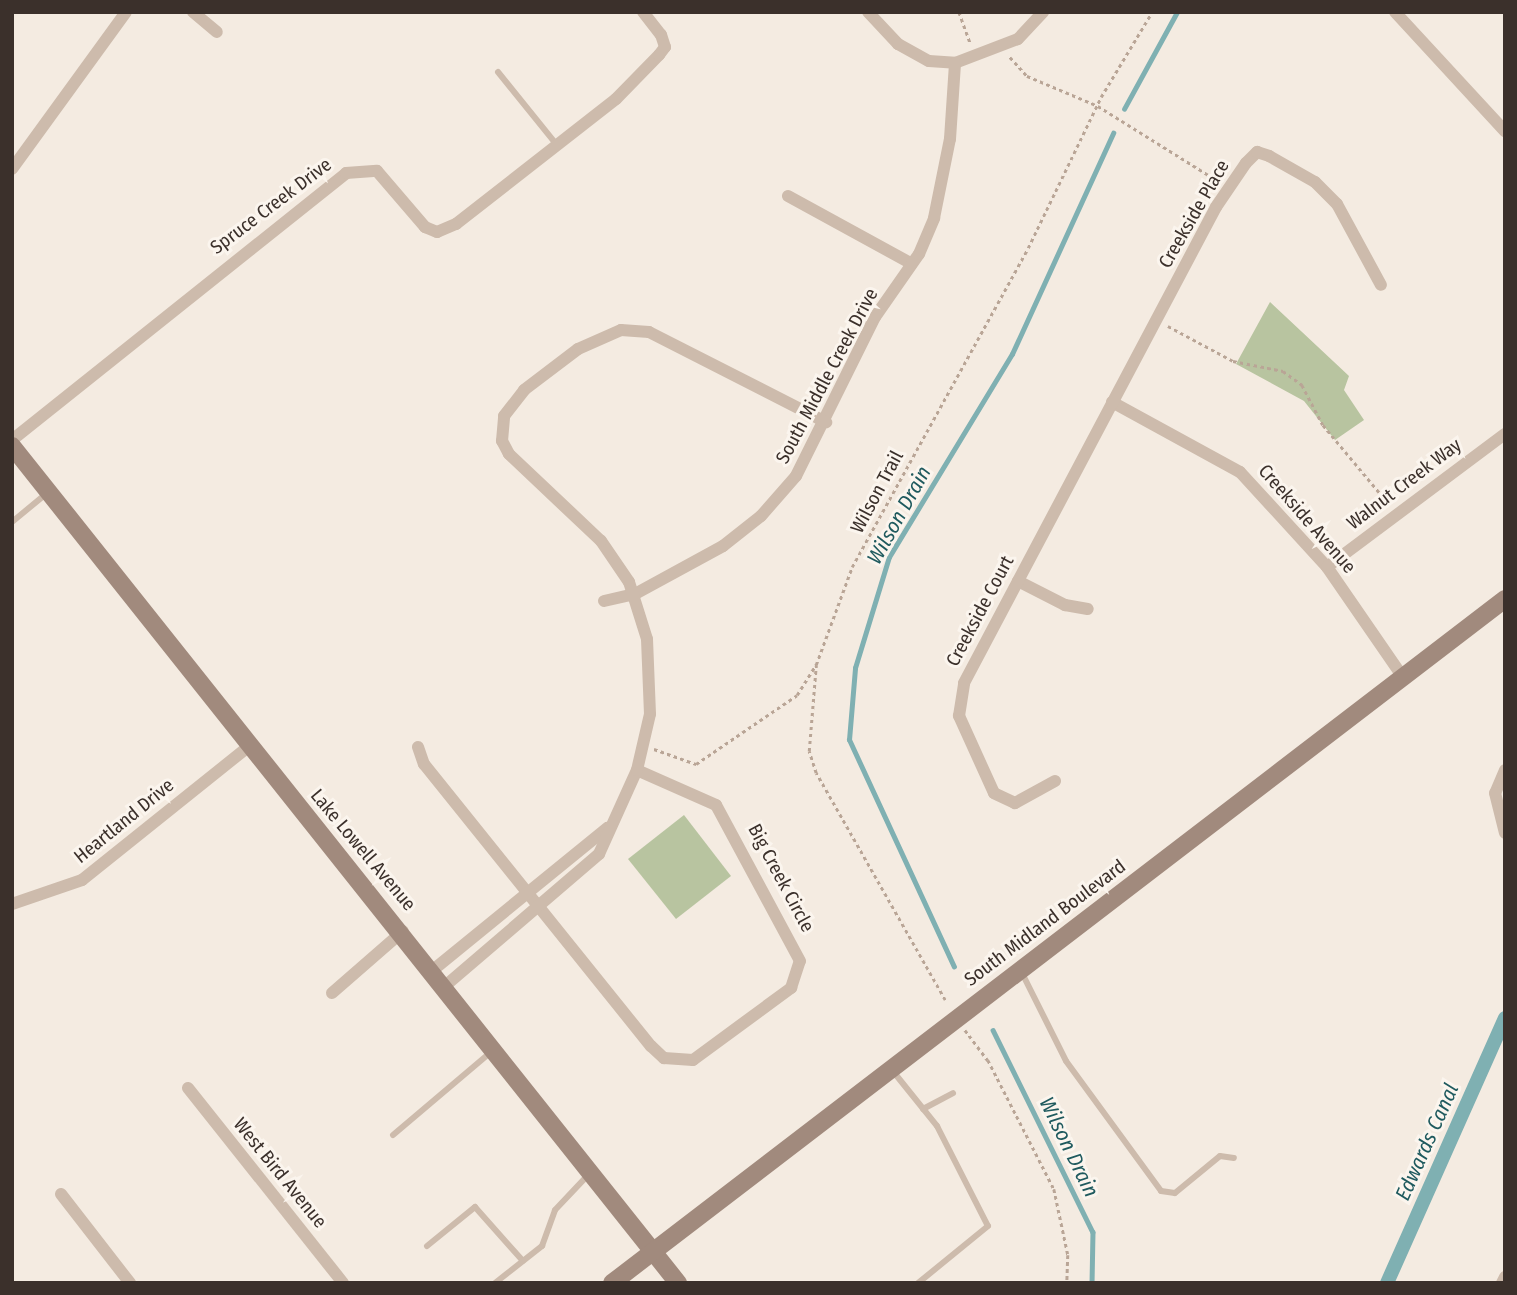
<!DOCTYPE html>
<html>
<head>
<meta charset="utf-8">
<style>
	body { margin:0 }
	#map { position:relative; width:1517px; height:1295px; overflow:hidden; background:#f4ebe1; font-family:"Fira Sans Condensed",sans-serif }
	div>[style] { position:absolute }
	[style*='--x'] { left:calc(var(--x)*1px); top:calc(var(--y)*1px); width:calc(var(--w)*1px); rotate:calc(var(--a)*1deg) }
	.green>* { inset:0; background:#b8c4a0 }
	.stream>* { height:4.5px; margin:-2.25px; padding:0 2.25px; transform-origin:2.25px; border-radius:2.25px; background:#7fb0b2 }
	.canal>* { height:14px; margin:-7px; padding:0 7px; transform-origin:7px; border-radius:7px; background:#7fb0b2 }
	.path>* { height:2.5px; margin-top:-1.25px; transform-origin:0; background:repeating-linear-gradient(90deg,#b9a596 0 3.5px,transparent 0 7px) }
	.lane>* { height:6px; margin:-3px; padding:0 3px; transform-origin:3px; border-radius:3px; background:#cdbbac }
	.street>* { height:12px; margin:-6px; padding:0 6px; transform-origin:6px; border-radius:6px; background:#cdbbac }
	.secondary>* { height:18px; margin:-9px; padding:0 9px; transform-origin:9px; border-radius:9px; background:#a18a7d }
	span { translate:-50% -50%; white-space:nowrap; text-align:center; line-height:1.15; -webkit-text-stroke:6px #fbf5ee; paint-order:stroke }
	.street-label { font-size:19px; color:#3b302b }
	.water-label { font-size:21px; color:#1f5a5e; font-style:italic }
	.frame { position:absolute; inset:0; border:14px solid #3b302b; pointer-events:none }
</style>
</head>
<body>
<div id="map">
	<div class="green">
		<i style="clip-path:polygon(1270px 302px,1349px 376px,1344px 390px,1364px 420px,1335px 440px,1304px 401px,1236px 364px)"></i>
		<i style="clip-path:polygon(684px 815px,731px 876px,676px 919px,628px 859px)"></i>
	</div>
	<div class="stream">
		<i style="--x:1124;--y:109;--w:111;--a:-61.3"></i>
		<i style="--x:954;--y:967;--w:250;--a:-114.8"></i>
		<i style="--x:849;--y:740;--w:72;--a:-85.2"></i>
		<i style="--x:855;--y:668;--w:116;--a:-73"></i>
		<i style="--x:889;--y:557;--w:237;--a:-58.8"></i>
		<i style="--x:1012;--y:354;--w:243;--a:-65.4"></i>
		<i style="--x:993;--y:1030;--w:225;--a:63.7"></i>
		<i style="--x:1093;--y:1232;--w:51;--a:91.1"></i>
	</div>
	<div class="canal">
		<i style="--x:1387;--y:1283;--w:290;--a:-66"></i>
	</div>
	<div class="path">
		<i style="--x:959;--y:12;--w:33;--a:70"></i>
		<i style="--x:1010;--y:57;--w:25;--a:48"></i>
		<i style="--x:1027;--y:76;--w:77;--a:22.9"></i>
		<i style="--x:1098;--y:106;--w:142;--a:32"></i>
		<i style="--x:1168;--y:326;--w:74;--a:28.3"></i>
		<i style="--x:1233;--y:361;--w:51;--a:11.3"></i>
		<i style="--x:1283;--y:371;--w:24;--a:36"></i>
		<i style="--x:1302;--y:385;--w:45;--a:62.3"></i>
		<i style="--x:1323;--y:425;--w:103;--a:50.1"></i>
		<i style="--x:654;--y:749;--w:45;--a:19.7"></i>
		<i style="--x:696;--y:764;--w:122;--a:-34.3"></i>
		<i style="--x:797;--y:695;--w:36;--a:-58"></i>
		<i style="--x:945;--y:1000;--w:261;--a:-119.6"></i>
		<i style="--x:816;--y:773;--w:23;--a:-108"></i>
		<i style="--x:809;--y:751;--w:86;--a:-85.3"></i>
		<i style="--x:816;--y:665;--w:104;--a:-69.8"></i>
		<i style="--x:852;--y:567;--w:364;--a:-61.1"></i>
		<i style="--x:1028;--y:248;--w:168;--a:-64.2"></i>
		<i style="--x:1101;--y:97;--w:99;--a:-59"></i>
		<i style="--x:965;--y:1030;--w:38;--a:53"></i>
		<i style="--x:988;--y:1060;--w:145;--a:62.9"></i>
		<i style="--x:1054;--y:1189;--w:67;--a:78"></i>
		<i style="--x:1068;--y:1255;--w:28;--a:92"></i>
	</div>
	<div class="lane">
		<i style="--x:498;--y:72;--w:94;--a:51.1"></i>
		<i style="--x:12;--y:522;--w:45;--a:-39.6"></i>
		<i style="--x:1022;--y:973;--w:98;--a:63.4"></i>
		<i style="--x:1066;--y:1061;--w:161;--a:53.8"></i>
		<i style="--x:1161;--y:1191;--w:14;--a:8"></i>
		<i style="--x:1175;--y:1193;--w:58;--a:-39.4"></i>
		<i style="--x:1220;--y:1156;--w:14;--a:8"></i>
		<i style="--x:892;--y:1070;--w:72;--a:51.2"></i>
		<i style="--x:937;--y:1126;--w:112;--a:63"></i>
		<i style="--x:988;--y:1226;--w:90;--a:140.8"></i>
		<i style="--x:923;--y:1109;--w:34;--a:-28"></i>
		<i style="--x:393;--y:1135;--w:130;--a:-40.3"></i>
		<i style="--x:427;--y:1246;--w:62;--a:-39.1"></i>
		<i style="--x:475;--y:1207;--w:72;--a:48.4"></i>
		<i style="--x:495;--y:1283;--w:60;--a:-38.2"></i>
		<i style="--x:542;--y:1246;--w:38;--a:-70"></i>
		<i style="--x:555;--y:1210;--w:50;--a:-46.6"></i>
	</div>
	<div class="street">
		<i style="--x:193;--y:12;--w:31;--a:40"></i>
		<i style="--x:868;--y:12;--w:44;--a:46.8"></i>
		<i style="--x:898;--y:44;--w:35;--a:29"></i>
		<i style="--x:929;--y:61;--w:26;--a:4"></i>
		<i style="--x:955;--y:63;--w:67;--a:-20.9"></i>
		<i style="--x:1018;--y:39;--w:37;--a:-47"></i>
		<i style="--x:1395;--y:12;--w:162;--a:47.3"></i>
		<i style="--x:12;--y:169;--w:194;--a:-54"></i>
		<i style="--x:788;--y:196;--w:141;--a:28.7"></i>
		<i style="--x:1112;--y:402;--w:146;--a:28.7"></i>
		<i style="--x:1240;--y:472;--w:129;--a:47.5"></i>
		<i style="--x:1327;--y:567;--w:134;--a:55.4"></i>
		<i style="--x:12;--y:440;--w:428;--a:-38.6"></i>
		<i style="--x:346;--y:173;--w:31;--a:-4"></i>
		<i style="--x:377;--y:171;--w:74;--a:49.4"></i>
		<i style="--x:425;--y:227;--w:13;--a:23"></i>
		<i style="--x:437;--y:232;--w:21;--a:-23"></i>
		<i style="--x:456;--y:224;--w:203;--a:-38"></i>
		<i style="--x:616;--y:99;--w:62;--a:-45.7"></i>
		<i style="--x:659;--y:55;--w:10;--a:-53"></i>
		<i style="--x:665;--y:47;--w:13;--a:-108"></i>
		<i style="--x:661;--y:35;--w:29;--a:-128"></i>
		<i style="--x:1327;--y:567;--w:222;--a:-36.8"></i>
		<i style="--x:1018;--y:581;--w:53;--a:27.1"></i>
		<i style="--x:1065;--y:605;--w:23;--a:10"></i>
		<i style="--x:604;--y:601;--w:32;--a:-13"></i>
		<i style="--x:635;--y:594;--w:100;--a:-28.6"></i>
		<i style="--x:723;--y:546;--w:48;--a:-38.3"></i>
		<i style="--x:761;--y:516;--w:53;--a:-48.8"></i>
		<i style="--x:796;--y:476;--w:178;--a:-63.6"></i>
		<i style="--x:875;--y:317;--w:77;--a:-55.1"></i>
		<i style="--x:919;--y:254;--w:39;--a:-67"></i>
		<i style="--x:934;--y:218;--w:81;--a:-78.6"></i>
		<i style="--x:950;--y:139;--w:76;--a:-86.2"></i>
		<i style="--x:418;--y:747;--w:18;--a:71"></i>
		<i style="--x:424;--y:764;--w:362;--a:51.2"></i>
		<i style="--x:651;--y:1046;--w:18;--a:43"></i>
		<i style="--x:664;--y:1058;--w:29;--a:4"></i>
		<i style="--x:693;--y:1060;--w:122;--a:-36.3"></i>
		<i style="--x:791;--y:988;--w:28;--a:-72"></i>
		<i style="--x:800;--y:961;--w:177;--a:-118.3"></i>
		<i style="--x:716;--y:805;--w:86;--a:-156.1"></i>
		<i style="--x:1505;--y:770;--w:25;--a:113"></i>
		<i style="--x:1495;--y:793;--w:41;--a:76"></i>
		<i style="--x:1055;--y:781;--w:46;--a:151.2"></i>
		<i style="--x:1015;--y:803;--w:23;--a:-155"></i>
		<i style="--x:994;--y:793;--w:85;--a:-114.4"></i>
		<i style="--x:959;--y:716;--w:33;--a:-81"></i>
		<i style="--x:964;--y:683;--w:539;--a:-62.1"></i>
		<i style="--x:1216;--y:207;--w:53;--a:-55.7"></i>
		<i style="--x:1246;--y:163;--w:16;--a:-45"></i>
		<i style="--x:1257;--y:152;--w:13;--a:18"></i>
		<i style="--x:1269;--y:156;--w:53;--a:29.5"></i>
		<i style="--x:1315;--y:182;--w:31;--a:45"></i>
		<i style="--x:1337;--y:204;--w:92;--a:61.5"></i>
		<i style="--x:12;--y:904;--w:74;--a:-18.9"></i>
		<i style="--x:82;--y:880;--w:214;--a:-38.7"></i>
		<i style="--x:433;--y:970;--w:225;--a:-39.2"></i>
		<i style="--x:445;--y:986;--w:203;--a:-40.6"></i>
		<i style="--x:599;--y:854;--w:92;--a:-65.7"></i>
		<i style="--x:637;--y:770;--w:57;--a:-76.9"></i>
		<i style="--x:650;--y:714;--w:75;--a:-92.3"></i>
		<i style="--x:647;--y:639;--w:60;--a:-107.5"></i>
		<i style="--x:629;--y:582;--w:50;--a:-124.3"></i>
		<i style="--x:601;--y:541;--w:127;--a:-136.6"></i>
		<i style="--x:509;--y:454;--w:15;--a:-118"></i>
		<i style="--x:502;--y:441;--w:25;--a:-85"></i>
		<i style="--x:504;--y:416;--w:33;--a:-52"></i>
		<i style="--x:524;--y:390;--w:68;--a:-37.2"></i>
		<i style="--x:578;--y:349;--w:47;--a:-23.8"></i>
		<i style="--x:621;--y:330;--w:28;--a:4"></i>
		<i style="--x:649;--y:332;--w:199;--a:27"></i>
		<i style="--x:332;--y:993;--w:94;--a:-41.1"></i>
		<i style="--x:188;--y:1088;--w:249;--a:51.5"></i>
		<i style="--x:61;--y:1194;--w:113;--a:52.2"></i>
		<i style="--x:1502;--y:1283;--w:7;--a:-63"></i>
	</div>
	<div class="secondary">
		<i style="--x:12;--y:446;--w:1070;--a:51.49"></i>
		<i style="--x:612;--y:1283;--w:1125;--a:-37.45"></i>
	</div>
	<div class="street-label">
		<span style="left:271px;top:206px;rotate:-37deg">Spruce Creek Drive</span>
		<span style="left:1194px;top:214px;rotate:-60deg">Creekside Place</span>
		<span style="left:827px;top:376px;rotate:-62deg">South Middle Creek Drive</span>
		<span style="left:1404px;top:484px;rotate:-37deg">Walnut Creek Way</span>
		<span style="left:877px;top:492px;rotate:-62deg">Wilson Trail</span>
		<span style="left:1307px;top:519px;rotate:49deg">Creekside Avenue</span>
		<span style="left:980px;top:611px;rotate:-62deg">Creekside Court</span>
		<span style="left:124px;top:821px;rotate:-39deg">Heartland Drive</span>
		<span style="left:363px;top:850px;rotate:50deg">Lake Lowell Avenue</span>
		<span style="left:781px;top:878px;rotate:62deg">Big Creek Circle</span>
		<span style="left:1045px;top:923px;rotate:-37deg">South Midland Boulevard</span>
		<span style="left:280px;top:1173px;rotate:51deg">West Bird Avenue</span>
	</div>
	<div class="water-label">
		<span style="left:899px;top:515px;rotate:-61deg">Wilson Drain</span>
		<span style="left:1427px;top:1142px;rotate:-66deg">Edwards Canal</span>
		<span style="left:1069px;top:1147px;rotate:64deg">Wilson Drain</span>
	</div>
	<div class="frame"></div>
</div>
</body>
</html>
